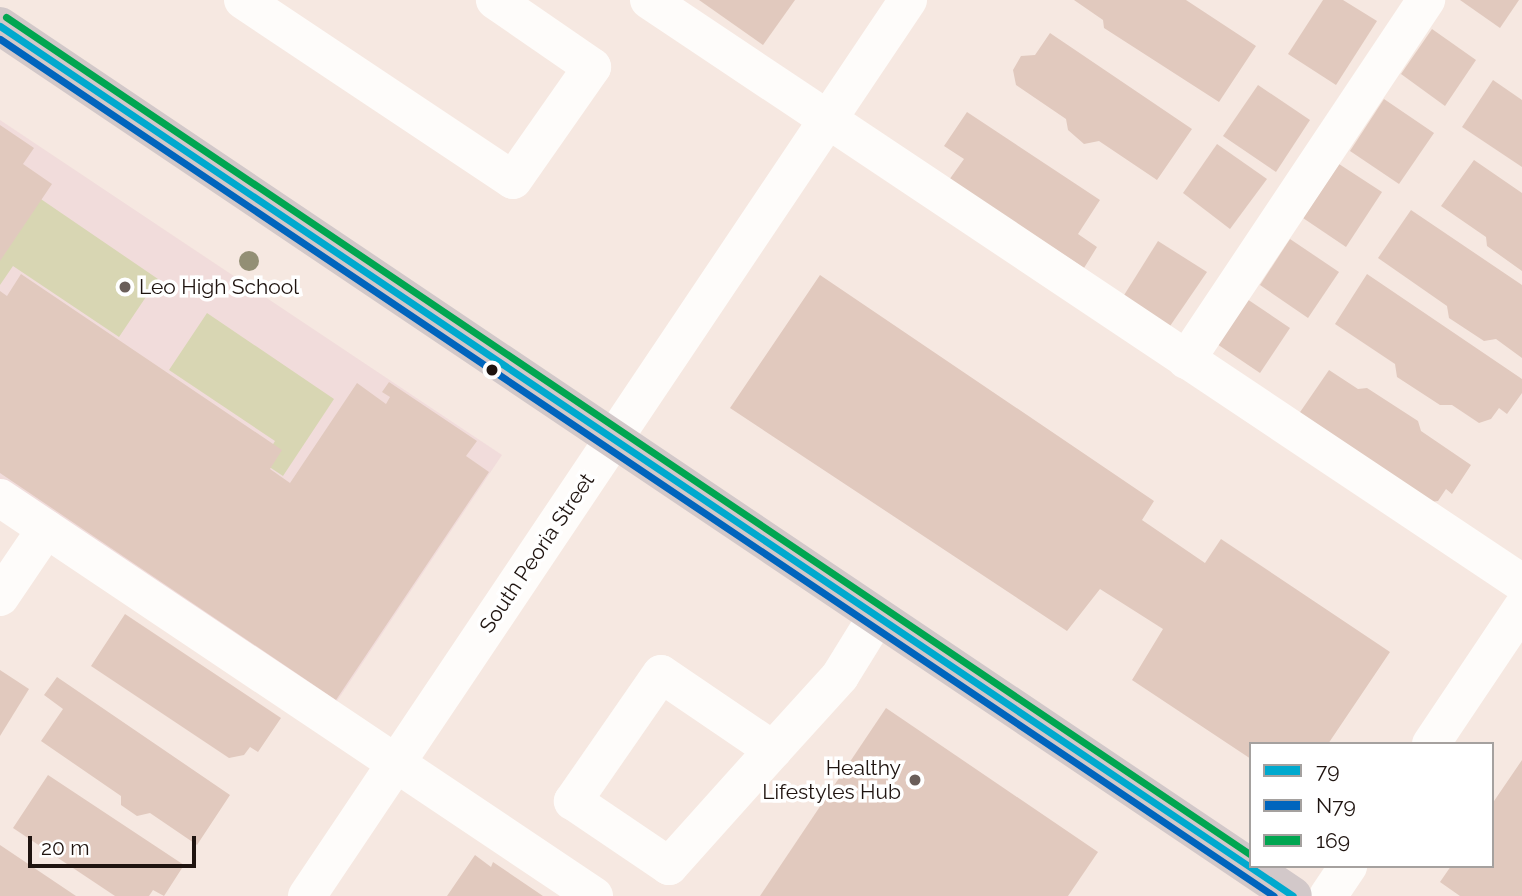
<!DOCTYPE html>
<html>
<head>
<meta charset="utf-8">
<style>
	body { margin:0 }
	#map { position:relative; width:1522px; height:896px; overflow:hidden; background:#f6e8e1; font-family:Raleway,sans-serif }
	div>[style] { position:absolute }
	[style*='--x'] { left:calc(var(--x)*1px); top:calc(var(--y)*1px); width:calc(var(--w)*1px); rotate:calc(var(--a)*1deg) }
	.education>* { inset:0; background:#f1dcdb }
	.green>* { inset:0; background:#d8d6b3 }
	.building>* { inset:0; background:#e1c9be }
	.minor>* { height:38px; margin:-19px; padding:0 19px; transform-origin:19px; border-radius:19px; background:#fefcfa }
	.major>* { height:38px; margin:-19px; padding:0 19px; transform-origin:19px; border-radius:19px; background:#d2c8c9 }
	.bus-1>* { height:7px; margin:-3.5px; padding:0 3.5px; transform-origin:3.5px; border-radius:3.5px; background:#00a9ce }
	.bus-2>* { height:7px; margin:-3.5px; padding:0 3.5px; transform-origin:3.5px; border-radius:3.5px; background:#0065bd }
	.bus-3>* { height:7px; margin:-3.5px; padding:0 3.5px; transform-origin:3.5px; border-radius:3.5px; background:#00a651 }
	.trees>* { width:20px; height:20px; margin:-10px; border-radius:50%; background:#938f75 }
	.dots>* { width:19px; height:19px; translate:-50% -50%; box-sizing:border-box; border:4px solid #fff; border-radius:50% }
	span { translate:-50% -50%; white-space:nowrap; text-align:center; line-height:1.15; -webkit-text-stroke:7px #fff; paint-order:stroke }
	.poi-label { font-size:21px; color:#1f1410 }
	.left { translate:0 -50%; text-align:left }
	.right { translate:-100% -50%; text-align:right }
	.street-label { font-size:21px; color:#1f1410 }
	.legend { position:absolute; left:1249px; top:742px; width:245px; height:126px; box-sizing:border-box; background:#fff; border:2px solid #a5a19f; margin:0; padding:9px 12px; list-style:none; font-size:21px; color:#1f1410 }
	.legend li { display:flex; align-items:center; gap:14px; height:35px }
	.legend b { width:35px; border:2px solid #a5a19f }
	.scale { position:absolute; left:28px; top:836px; width:168px; height:32px; box-sizing:border-box; border:4px solid #1f1410; border-top:0; padding-left:9px; font-size:21px; line-height:24px; white-space:nowrap; color:#1f1410; -webkit-text-stroke:5px #fff; paint-order:stroke }
</style>
</head>
<body>
<div id="map">
	<div class="education">
		<i style="clip-path:polygon(0 120px,502px 455px,331px 710px,0 486px)"></i>
	</div>
	<div class="green">
		<i style="clip-path:polygon(32px 193px,158px 279px,119px 337px,13px 266px,0 285px,0 239px)"></i>
		<i style="clip-path:polygon(207px 313px,334px 399px,283px 476px,262px 462px,275px 441px,169px 370px)"></i>
	</div>
	<div class="building">
		<i style="clip-path:polygon(699px 0,795px 0,763px 45px)"></i>
		<i style="clip-path:polygon(1074px 0,1186px 0,1256px 46px,1219px 102px,1104px 28px,1103px 20px)"></i>
		<i style="clip-path:polygon(1323px 0,1343px 0,1377px 21px,1336px 85px,1288px 54px)"></i>
		<i style="clip-path:polygon(1460px 0,1519px 0,1500px 28px)"></i>
		<i style="clip-path:polygon(1432px 29px,1476px 60px,1445px 106px,1401px 74px)"></i>
		<i style="clip-path:polygon(1050px 33px,1192px 129px,1157px 180px,1099px 141px,1084px 144px,1068px 130px,1066px 119px,1016px 85px,1013px 70px,1021px 56px,1035px 55px)"></i>
		<i style="clip-path:polygon(1493px 80px,1522px 100px,1522px 167px,1462px 127px)"></i>
		<i style="clip-path:polygon(1258px 85px,1310px 120px,1276px 172px,1223px 136px)"></i>
		<i style="clip-path:polygon(1384px 99px,1434px 133px,1399px 184px,1350px 151px)"></i>
		<i style="clip-path:polygon(967px 112px,1100px 200px,1078px 234px,1097px 247px,1084px 268px,949px 180px,964px 159px,944px 146px)"></i>
		<i style="clip-path:polygon(0 125px,34px 148px,23px 164px,52px 184px,0 261px)"></i>
		<i style="clip-path:polygon(1217px 144px,1267px 179px,1230px 229px,1183px 193px)"></i>
		<i style="clip-path:polygon(1474px 160px,1522px 193px,1522px 271px,1487px 246px,1486px 237px,1441px 206px)"></i>
		<i style="clip-path:polygon(1339px 164px,1382px 192px,1346px 247px,1303px 218px)"></i>
		<i style="clip-path:polygon(1411px 210px,1522px 285px,1522px 358px,1496px 339px,1484px 341px,1449px 318px,1447px 306px,1378px 258px)"></i>
		<i style="clip-path:polygon(1290px 239px,1339px 272px,1308px 318px,1260px 285px)"></i>
		<i style="clip-path:polygon(1158px 241px,1207px 272px,1168px 329px,1121px 300px)"></i>
		<i style="clip-path:polygon(21px 274px,282px 450px,270px 469px,290px 483px,357px 383px,386px 404px,390px 397px,382px 392px,389px 382px,477px 441px,466px 456px,489px 472px,336px 700px,0 473px,0 291px,7px 296px)"></i>
		<i style="clip-path:polygon(1367px 274px,1522px 379px,1522px 393px,1507px 414px,1499px 408px,1491px 419px,1479px 423px,1452px 405px,1440px 405px,1397px 377px,1395px 364px,1335px 324px)"></i>
		<i style="clip-path:polygon(820px 275px,1154px 501px,1142px 520px,1205px 563px,1221px 539px,1390px 652px,1328px 744px,1251px 744px,1251px 759px,1132px 680px,1163px 629px,1100px 589px,1067px 631px,730px 408px)"></i>
		<i style="clip-path:polygon(1247px 299px,1290px 328px,1260px 373px,1217px 344px)"></i>
		<i style="clip-path:polygon(1329px 370px,1358px 389px,1367px 388px,1418px 421px,1421px 431px,1471px 465px,1452px 494px,1446px 489px,1438px 501px,1425px 503px,1296px 418px)"></i>
		<i style="clip-path:polygon(125px 614px,281px 718px,258px 752px,250px 747px,244px 755px,229px 758px,91px 666px)"></i>
		<i style="clip-path:polygon(0 670px,29px 689px,0 736px)"></i>
		<i style="clip-path:polygon(57px 677px,230px 795px,197px 845px,150px 813px,137px 816px,121px 805px,121px 796px,41px 741px,63px 709px,44px 695px)"></i>
		<i style="clip-path:polygon(886px 708px,1098px 852px,1068px 896px,760px 896px)"></i>
		<i style="clip-path:polygon(1522px 760px,1522px 896px,1460px 896px,1440px 882px,1451px 866px,1492px 866px,1492px 804px)"></i>
		<i style="clip-path:polygon(48px 775px,184px 865px,164px 896px,153px 890px,149px 896px,115px 896px,13px 828px)"></i>
		<i style="clip-path:polygon(0 845px,76px 896px,0 896px)"></i>
		<i style="clip-path:polygon(475px 855px,491px 867px,493px 862px,543px 896px,447px 896px)"></i>
	</div>
	<div class="minor">
		<i style="--x:243;--y:0;--w:324;--a:33.7"></i>
		<i style="--x:513;--y:180;--w:138;--a:-55"></i>
		<i style="--x:592;--y:67;--w:118;--a:-145.4"></i>
		<i style="--x:649;--y:0;--w:1050;--a:33.74"></i>
		<i style="--x:1186;--y:360;--w:433;--a:-56.3"></i>
		<i style="--x:0;--y:498;--w:715;--a:33.82"></i>
		<i style="--x:0;--y:597;--w:82;--a:-55.9"></i>
		<i style="--x:1431;--y:744;--w:164;--a:-56.2"></i>
		<i style="--x:773;--y:750;--w:135;--a:-145.8"></i>
		<i style="--x:661;--y:674;--w:155;--a:124.7"></i>
		<i style="--x:573;--y:801;--w:116;--a:34.1"></i>
		<i style="--x:669;--y:866;--w:156;--a:-48.1"></i>
		<i style="--x:773;--y:750;--w:100;--a:-47.8"></i>
		<i style="--x:840;--y:676;--w:70;--a:-58.3"></i>
		<i style="--x:307;--y:896;--w:1079;--a:-56.15"></i>
		<i style="--x:1328;--y:896;--w:36;--a:-56"></i>
	</div>
	<div class="major">
		<i style="--x:0;--y:26;--w:1558;--a:33.93"></i>
	</div>
	<div class="bus-1">
		<i style="--x:0;--y:26;--w:1558;--a:33.93"></i>
	</div>
	<div class="bus-2">
		<i style="--x:0;--y:39;--w:1535;--a:33.93"></i>
	</div>
	<div class="bus-3">
		<i style="--x:6;--y:17;--w:1501;--a:33.94"></i>
	</div>
	<div class="trees">
		<i style="left:249px;top:261px"></i>
	</div>
	<div class="dots">
		<i style="left:125px;top:287px;background:#6a5e59"></i>
		<i style="left:492px;top:370px;background:#1f1410"></i>
		<i style="left:915px;top:780px;background:#6a5e59"></i>
	</div>
	<div class="poi-label">
		<span class="left" style="left:139px;top:287px">Leo High School</span>
		<span class="right" style="left:901px;top:780px">Healthy<br>Lifestyles Hub</span>
	</div>
	<div class="street-label">
		<span style="left:537px;top:553px;rotate:-56deg">South Peoria Street</span>
	</div>
	<ul class="legend">
	<li><b style="height:9px;background:#00a9ce"></b>79</li>
	<li><b style="height:9px;background:#0065bd"></b>N79</li>
	<li><b style="height:9px;background:#00a651"></b>169</li>
	</ul>
	<div class="scale">20 m</div>
</div>
</body>
</html>
